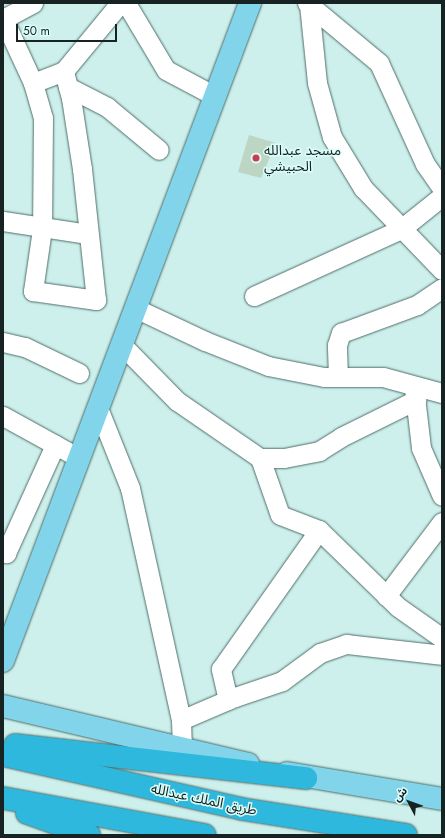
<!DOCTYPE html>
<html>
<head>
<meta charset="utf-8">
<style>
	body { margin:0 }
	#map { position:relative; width:445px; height:838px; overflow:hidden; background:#cef0ec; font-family:Jost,"Noto Sans Arabic",sans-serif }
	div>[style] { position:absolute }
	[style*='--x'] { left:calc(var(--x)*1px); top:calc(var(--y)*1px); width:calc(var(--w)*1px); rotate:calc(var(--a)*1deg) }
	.building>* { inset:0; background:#bdd5c3 }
	.roads { filter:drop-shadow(0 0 1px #4e6d69) drop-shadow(0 0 1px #4e6d69) }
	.minor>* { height:19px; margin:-9.5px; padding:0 9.5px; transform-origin:9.5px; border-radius:9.5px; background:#fff }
	.major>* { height:22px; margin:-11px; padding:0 11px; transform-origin:11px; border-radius:11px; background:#82d4eb }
	.highway>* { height:22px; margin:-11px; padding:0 11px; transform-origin:11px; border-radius:11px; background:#2fb8dd }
	.dots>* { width:11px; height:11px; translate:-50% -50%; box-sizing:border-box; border:2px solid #dbfdf9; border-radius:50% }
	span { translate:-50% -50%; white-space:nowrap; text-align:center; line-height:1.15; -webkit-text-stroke:3px #dbfdf9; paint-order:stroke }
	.poi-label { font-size:14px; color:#162322 }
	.left { translate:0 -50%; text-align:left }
	.street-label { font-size:14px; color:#162322 }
	.frame { position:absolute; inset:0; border:4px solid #162322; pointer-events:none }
	.north { position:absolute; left:389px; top:782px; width:40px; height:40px; -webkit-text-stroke:3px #dbfdf9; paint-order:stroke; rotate:311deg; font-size:11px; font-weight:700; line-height:16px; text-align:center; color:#162322 }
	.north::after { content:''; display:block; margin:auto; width:14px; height:18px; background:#162322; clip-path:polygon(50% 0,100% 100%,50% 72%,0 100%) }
	.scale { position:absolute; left:16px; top:24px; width:101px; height:18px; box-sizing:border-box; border:2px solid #162322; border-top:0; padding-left:5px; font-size:12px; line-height:14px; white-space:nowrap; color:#162322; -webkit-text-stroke:3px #dbfdf9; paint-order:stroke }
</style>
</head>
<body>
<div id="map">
	<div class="building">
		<i style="clip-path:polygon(249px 135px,276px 143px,261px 178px,238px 172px)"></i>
	</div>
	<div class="roads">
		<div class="minor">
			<i style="--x:126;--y:3;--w:78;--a:59.2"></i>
			<i style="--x:166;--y:70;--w:55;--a:28"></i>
			<i style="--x:307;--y:3;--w:94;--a:39.8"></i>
			<i style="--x:379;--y:63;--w:111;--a:65.5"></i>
			<i style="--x:425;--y:164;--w:29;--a:55"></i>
			<i style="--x:309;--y:4;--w:79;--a:84.2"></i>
			<i style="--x:317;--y:83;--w:56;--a:74.5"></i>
			<i style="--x:332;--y:137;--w:60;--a:58.7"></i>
			<i style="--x:363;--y:188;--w:114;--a:46.1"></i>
			<i style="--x:3;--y:18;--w:72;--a:65.2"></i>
			<i style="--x:33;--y:83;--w:36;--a:74"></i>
			<i style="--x:43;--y:118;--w:111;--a:90.5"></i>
			<i style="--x:42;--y:229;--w:63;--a:98.3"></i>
			<i style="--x:33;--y:291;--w:64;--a:8.1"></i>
			<i style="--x:96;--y:300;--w:132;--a:-96.1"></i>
			<i style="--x:82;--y:169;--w:72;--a:-98.8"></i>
			<i style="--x:71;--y:98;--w:28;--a:-105"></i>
			<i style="--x:3;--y:19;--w:34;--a:-28"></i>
			<i style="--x:33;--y:83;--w:33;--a:-21"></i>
			<i style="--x:64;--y:71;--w:88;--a:-50.5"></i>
			<i style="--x:68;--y:87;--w:44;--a:27.1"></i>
			<i style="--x:107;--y:107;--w:67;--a:39.6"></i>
			<i style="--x:3;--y:221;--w:86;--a:8.7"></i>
			<i style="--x:254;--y:296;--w:162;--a:-24.5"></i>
			<i style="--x:401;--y:229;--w:53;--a:-38.8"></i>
			<i style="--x:135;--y:308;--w:77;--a:25.2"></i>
			<i style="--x:205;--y:341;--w:68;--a:21.6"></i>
			<i style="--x:268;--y:366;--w:57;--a:11.1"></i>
			<i style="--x:324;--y:377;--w:59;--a:0"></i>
			<i style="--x:383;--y:377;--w:61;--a:15.2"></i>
			<i style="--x:3;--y:342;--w:23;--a:13"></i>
			<i style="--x:25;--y:347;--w:60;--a:25.7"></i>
			<i style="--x:121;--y:344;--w:80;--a:45.5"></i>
			<i style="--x:177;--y:401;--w:101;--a:34.5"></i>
			<i style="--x:260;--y:458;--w:24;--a:0"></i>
			<i style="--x:284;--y:458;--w:36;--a:-11"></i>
			<i style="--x:319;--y:451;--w:26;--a:-32"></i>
			<i style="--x:341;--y:437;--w:84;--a:-26.3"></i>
			<i style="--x:338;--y:377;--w:32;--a:-92"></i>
			<i style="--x:337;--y:345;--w:13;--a:-72"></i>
			<i style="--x:341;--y:333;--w:81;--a:-20.2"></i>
			<i style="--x:417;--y:305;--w:30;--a:-34"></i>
			<i style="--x:414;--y:388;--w:60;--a:83.3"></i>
			<i style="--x:421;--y:448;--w:52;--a:66.4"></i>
			<i style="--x:98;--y:408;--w:86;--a:68.2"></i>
			<i style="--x:130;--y:488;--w:238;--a:77.6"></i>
			<i style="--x:181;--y:720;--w:28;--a:88"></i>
			<i style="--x:3;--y:416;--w:87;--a:28.9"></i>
			<i style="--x:260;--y:458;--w:60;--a:70.7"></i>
			<i style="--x:280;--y:515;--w:42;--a:21"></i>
			<i style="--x:319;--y:530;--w:110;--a:44.3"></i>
			<i style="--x:398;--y:607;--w:54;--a:35.2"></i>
			<i style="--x:3;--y:551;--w:4;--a:34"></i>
			<i style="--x:6;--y:553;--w:119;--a:-65.6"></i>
			<i style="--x:386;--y:596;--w:93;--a:-52.9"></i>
			<i style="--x:228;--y:700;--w:32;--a:-103"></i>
			<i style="--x:221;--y:669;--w:170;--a:-54.8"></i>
			<i style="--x:181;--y:720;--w:59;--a:-23.1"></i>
			<i style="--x:235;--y:697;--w:50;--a:-18.8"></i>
			<i style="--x:282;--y:681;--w:47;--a:-36.4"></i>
			<i style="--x:320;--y:653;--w:28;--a:-19"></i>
			<i style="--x:346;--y:644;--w:97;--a:6.5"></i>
		</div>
		<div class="major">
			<i style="--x:3;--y:661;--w:703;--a:-69.42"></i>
			<i style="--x:3;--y:706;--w:252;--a:13.3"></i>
			<i style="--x:287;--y:773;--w:157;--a:9.5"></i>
		</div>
		<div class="highway">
			<i style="--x:15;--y:745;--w:293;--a:6.5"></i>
			<i style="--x:3;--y:755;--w:245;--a:12.7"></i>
			<i style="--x:242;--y:809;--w:166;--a:9"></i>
			<i style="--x:3;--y:798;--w:205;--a:10.4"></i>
			<i style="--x:27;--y:813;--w:66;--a:19.5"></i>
		</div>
	</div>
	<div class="dots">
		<i style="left:256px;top:158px;background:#cc3c4f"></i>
	</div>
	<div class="poi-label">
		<span class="left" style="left:264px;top:158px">مسجد عبدالله<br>الحبيشي</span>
	</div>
	<div class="street-label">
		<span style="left:204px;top:799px;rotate:12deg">طريق الملك عبدالله</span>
	</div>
	<div class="frame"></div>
	<div class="north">ش</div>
	<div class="scale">50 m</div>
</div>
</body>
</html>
